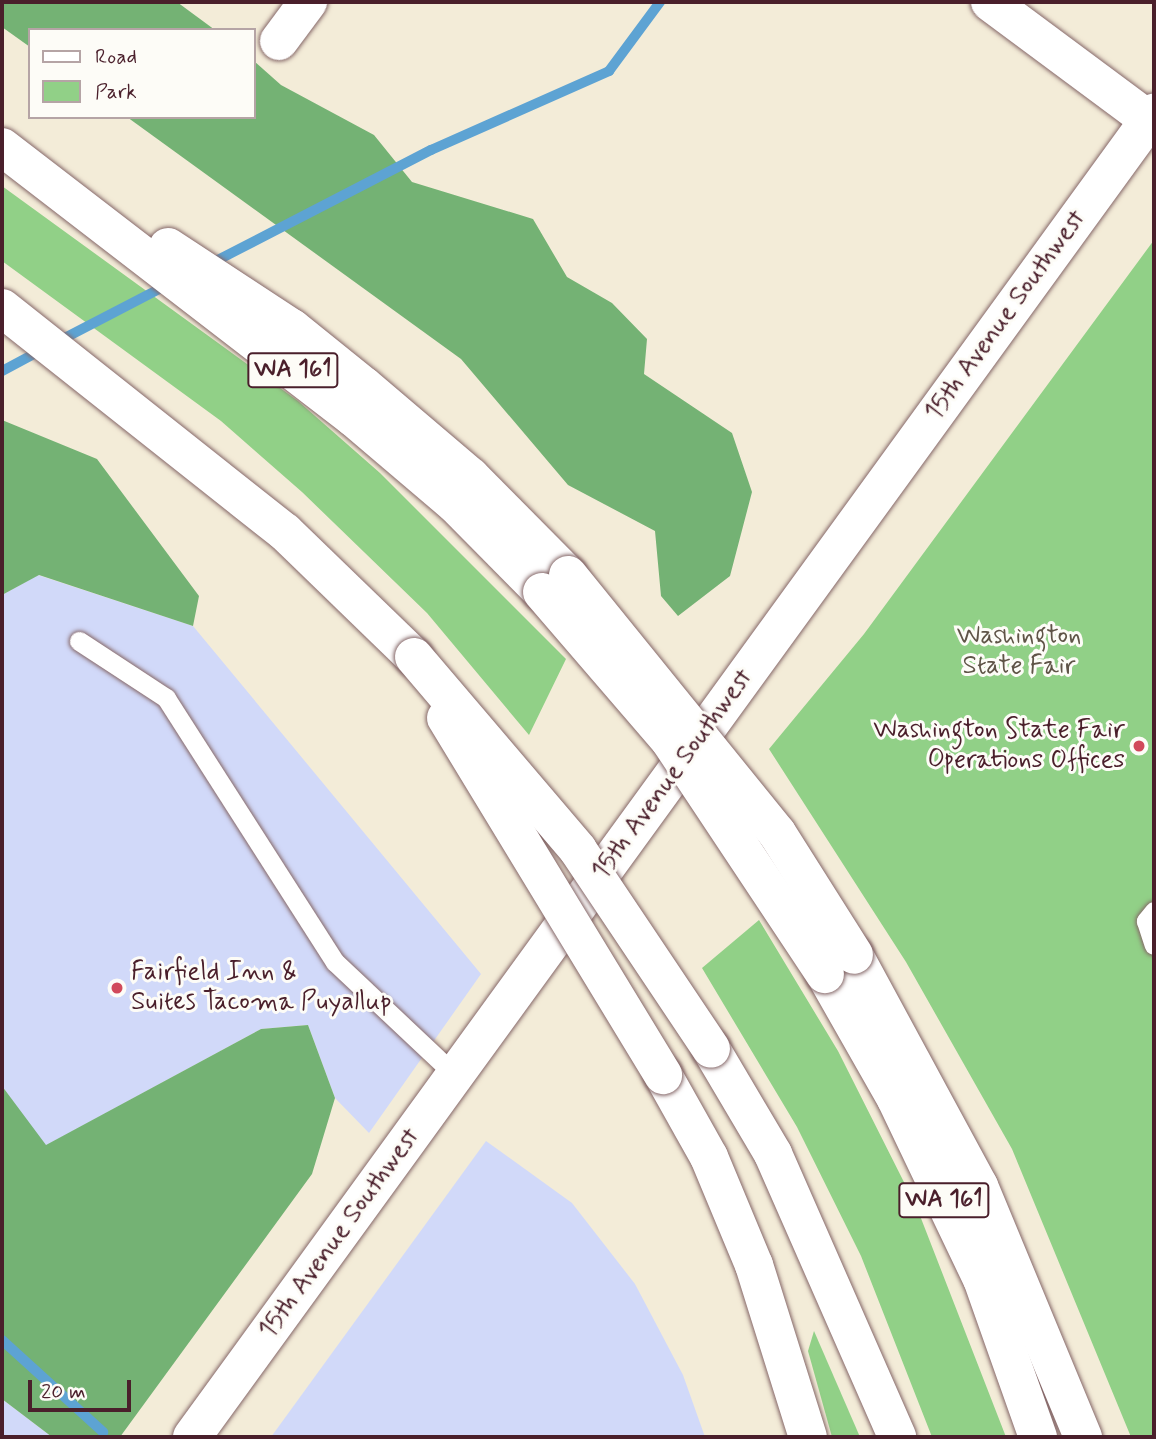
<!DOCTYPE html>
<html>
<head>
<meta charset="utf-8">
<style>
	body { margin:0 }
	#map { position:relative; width:1156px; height:1439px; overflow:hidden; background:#f3ecd8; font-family:Mynerve,sans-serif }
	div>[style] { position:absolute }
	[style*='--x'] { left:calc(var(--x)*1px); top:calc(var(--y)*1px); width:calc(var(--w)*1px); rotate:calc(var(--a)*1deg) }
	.built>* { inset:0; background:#d1d9f9 }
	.green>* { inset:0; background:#91d087 }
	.forest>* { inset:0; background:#74b274 }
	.stream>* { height:10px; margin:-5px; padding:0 5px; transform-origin:5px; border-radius:5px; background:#5da3d3 }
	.roads { filter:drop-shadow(0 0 2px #856768) drop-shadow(0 0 2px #856768) }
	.lane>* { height:19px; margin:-9.5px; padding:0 9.5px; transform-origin:9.5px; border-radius:9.5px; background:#fff }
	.street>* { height:38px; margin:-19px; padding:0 19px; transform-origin:19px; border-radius:19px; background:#fff }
	.secondary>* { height:38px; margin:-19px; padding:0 19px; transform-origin:19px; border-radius:19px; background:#fff }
	.highway>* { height:38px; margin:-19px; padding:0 19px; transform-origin:19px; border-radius:19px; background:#fff }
	.bridges { filter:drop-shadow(0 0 2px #856768) drop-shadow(0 0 2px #856768) }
	.highway-bridge>* { height:38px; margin:-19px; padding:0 19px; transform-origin:19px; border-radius:19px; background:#fff }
	.dots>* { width:19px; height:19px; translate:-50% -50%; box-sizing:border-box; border:4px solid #fdfcf7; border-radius:50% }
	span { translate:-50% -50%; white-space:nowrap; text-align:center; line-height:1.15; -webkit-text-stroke:6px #fdfcf7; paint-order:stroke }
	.shield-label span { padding:2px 5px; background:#fdfcf7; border:2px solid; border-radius:5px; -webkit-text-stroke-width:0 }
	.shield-label { font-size:24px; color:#4a1f2b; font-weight:700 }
	.street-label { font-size:26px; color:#4a1f2b }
	.park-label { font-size:26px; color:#5f5447 }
	.poi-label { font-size:26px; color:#4a1f2b }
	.right { translate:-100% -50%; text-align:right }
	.left { translate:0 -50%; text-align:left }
	.frame { position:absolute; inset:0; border:4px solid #4a1f2b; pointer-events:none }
	.legend { position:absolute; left:28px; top:28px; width:228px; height:91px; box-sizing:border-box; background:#fdfcf7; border:2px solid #b5a4a5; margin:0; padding:9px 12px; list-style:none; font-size:21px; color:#4a1f2b }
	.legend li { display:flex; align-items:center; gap:14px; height:35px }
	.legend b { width:35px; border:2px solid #b5a4a5 }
	.scale { position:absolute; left:28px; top:1380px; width:103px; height:32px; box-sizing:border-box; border:4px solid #4a1f2b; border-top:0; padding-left:9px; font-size:21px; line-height:24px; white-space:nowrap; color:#4a1f2b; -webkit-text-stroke:5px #fdfcf7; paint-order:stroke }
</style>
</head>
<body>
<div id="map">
	<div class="built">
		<i style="clip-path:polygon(38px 575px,193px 626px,481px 974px,369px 1133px,335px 1098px,308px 1025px,261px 1029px,45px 1146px,2px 1086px,2px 595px)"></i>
		<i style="clip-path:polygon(486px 1141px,572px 1203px,635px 1284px,683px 1375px,705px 1437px,271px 1437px)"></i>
		<i style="clip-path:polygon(2px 1399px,52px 1437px,2px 1437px)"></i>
	</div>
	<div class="green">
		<i style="clip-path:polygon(2px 186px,298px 401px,380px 473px,566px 659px,529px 735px,427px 613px,302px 492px,221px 421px,2px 261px)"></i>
		<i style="clip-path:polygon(1154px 240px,1154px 1437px,1131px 1437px,1012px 1149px,906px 962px,769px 749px,864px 634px)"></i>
		<i style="clip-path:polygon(759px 920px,838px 1051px,917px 1208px,1006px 1437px,932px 1437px,861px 1256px,797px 1127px,702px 968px)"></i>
		<i style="clip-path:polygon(814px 1331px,860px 1437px,832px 1437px,808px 1351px)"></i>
	</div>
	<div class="forest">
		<i style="clip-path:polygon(2px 2px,177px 2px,215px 30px,30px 30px,30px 47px,2px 27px)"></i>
		<i style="clip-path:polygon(254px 61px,281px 85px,374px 135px,412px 182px,533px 219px,567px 277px,612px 303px,647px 339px,644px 374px,732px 433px,752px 492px,730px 576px,678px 616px,661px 596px,655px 531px,568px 485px,461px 359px,127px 117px,254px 117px)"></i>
		<i style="clip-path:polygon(2px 420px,97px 459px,199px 596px,193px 626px,39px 575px,2px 595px)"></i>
		<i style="clip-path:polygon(308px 1025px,335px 1098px,312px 1174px,120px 1437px,52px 1437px,2px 1399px,2px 1086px,46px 1145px,261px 1029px)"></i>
	</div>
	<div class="stream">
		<i style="--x:210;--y:264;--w:249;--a:-27.3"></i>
		<i style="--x:431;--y:150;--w:195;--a:-23.9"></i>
		<i style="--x:609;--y:71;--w:86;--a:-53.5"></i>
		<i style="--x:57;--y:342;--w:124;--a:-27.4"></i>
		<i style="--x:2;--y:371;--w:47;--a:-28.2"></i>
		<i style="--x:2;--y:1340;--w:137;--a:42.3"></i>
	</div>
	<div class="roads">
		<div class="lane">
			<i style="--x:79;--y:641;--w:104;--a:33.2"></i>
			<i style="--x:166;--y:698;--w:313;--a:57.4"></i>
			<i style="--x:335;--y:962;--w:165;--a:43.3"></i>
			<i style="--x:1154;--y:911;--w:13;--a:129"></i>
			<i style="--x:1146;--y:921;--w:25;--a:72"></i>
		</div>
		<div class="street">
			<i style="--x:990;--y:2;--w:204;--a:36.6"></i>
			<i style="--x:279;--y:41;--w:49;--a:-53.4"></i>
		</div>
		<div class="secondary">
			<i style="--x:192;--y:1437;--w:1637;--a:-54"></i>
		</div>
		<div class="highway">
			<i style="--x:2;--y:147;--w:444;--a:37.6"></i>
			<i style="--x:354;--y:418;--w:131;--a:40.4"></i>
			<i style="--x:454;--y:503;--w:125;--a:45.3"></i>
			<i style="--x:168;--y:247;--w:148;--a:33.2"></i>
			<i style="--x:292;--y:328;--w:92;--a:38.9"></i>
			<i style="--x:364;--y:386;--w:140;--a:40.4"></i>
			<i style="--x:471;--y:477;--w:138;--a:45.3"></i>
			<i style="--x:2;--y:308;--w:361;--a:38.4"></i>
			<i style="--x:285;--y:532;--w:180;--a:44.1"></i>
			<i style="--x:854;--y:955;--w:263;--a:61.6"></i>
			<i style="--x:979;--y:1186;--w:272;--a:67.5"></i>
			<i style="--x:825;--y:974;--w:144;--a:60.4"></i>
			<i style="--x:896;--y:1099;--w:199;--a:64.5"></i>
			<i style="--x:982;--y:1279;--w:168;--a:70.5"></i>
			<i style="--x:711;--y:1049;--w:122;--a:59.4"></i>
			<i style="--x:773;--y:1154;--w:309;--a:66.3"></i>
			<i style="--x:663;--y:1075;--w:94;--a:60.7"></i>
			<i style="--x:709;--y:1157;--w:117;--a:67.4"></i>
			<i style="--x:754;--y:1265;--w:180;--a:72.6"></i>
		</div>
	</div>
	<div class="bridges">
		<div class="highway-bridge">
			<i style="--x:568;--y:575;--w:332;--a:51"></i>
			<i style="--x:777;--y:833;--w:144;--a:57.7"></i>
			<i style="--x:542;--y:592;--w:196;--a:49.3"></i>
			<i style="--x:670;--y:741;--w:280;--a:56.4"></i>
			<i style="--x:414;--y:657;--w:253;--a:49.6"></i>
			<i style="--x:578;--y:850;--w:239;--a:56.2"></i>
			<i style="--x:446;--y:718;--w:418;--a:58.7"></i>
		</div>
	</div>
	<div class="dots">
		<i style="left:1139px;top:746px;background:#d1495b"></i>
		<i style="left:117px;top:988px;background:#d1495b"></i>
	</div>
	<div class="shield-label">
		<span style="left:293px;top:370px">WA 161</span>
		<span style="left:944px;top:1200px">WA 161</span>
	</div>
	<div class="street-label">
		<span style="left:1006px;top:316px;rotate:-54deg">15th Avenue Southwest</span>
		<span style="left:673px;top:775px;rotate:-54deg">15th Avenue Southwest</span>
		<span style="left:340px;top:1234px;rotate:-54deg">15th Avenue Southwest</span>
	</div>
	<div class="park-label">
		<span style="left:1019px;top:652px">Washington<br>State Fair</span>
	</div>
	<div class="poi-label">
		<span class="right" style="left:1125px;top:746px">Washington State Fair<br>Operations Offices</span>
		<span class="left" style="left:131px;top:988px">Fairfield Inn &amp;<br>Suites Tacoma Puyallup</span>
	</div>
	<div class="frame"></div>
	<ul class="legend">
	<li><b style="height:9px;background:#fff"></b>Road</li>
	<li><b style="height:19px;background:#91d087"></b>Park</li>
	</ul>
	<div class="scale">20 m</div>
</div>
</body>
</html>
